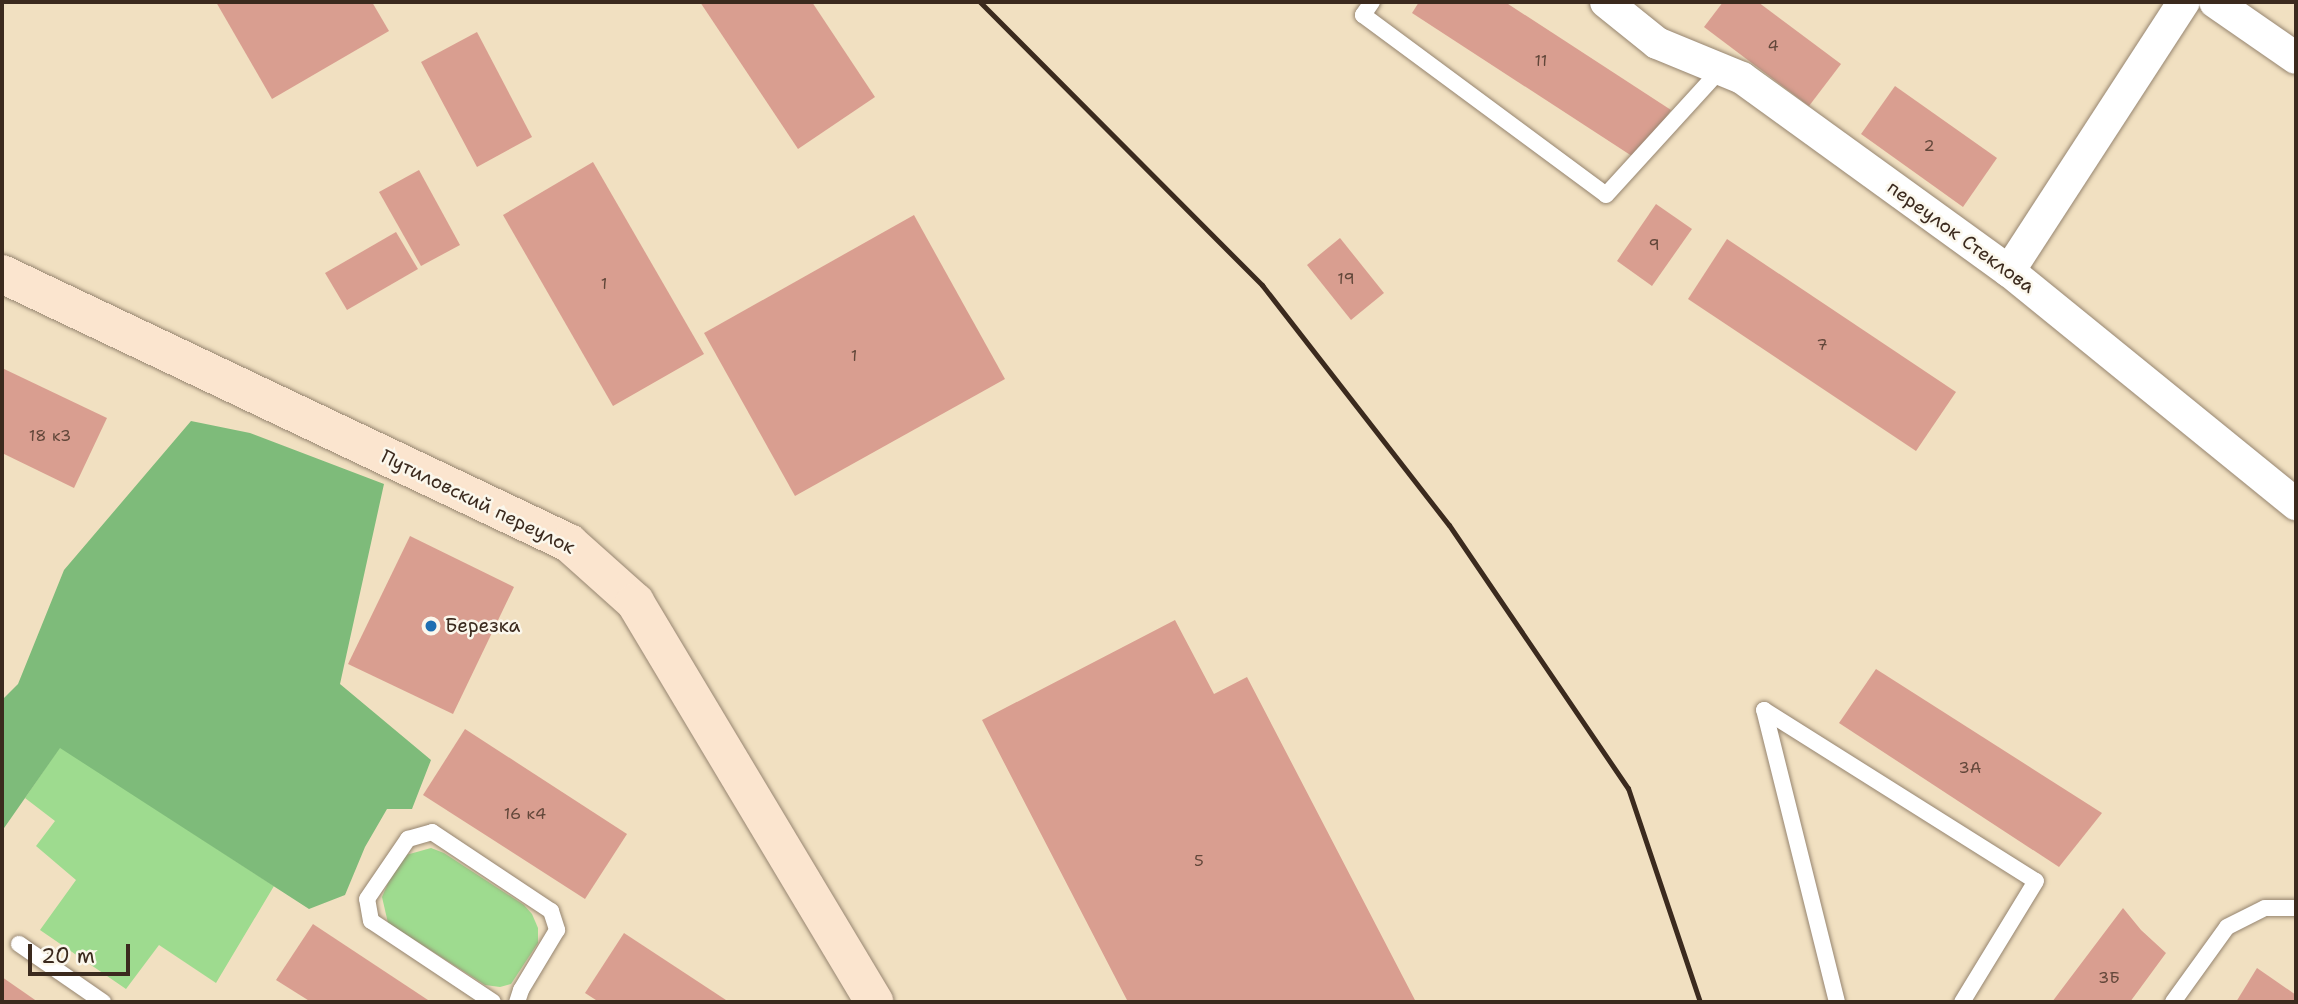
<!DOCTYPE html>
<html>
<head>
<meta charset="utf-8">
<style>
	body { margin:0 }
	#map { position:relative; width:2298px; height:1004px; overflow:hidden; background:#f1e0c1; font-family:"Shantell Sans",sans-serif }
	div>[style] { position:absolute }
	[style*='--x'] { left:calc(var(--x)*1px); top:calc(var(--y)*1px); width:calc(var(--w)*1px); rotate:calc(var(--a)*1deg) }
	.green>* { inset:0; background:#9edb8f }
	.forest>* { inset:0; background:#7ebb7a }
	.building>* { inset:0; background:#d99e90 }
	.roads { filter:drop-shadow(0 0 2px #968570) drop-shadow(0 0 2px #968570) }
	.service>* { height:16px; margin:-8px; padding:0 8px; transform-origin:8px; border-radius:8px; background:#fff }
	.minor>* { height:32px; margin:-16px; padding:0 16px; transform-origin:16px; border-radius:16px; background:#fff }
	.secondary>* { height:38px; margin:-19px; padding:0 19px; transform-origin:19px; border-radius:19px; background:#fbe5cf }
	.rail>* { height:5px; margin:-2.5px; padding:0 2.5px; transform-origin:2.5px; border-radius:2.5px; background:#3b2a1e }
	.dots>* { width:19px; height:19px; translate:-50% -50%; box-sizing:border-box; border:4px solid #fbf7ec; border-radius:50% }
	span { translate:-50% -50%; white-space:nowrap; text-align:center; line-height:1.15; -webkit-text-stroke:5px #fbf7ec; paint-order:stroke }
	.number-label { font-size:16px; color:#62473a }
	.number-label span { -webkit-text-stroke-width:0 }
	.street-label { font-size:19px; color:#3b2a1e }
	.poi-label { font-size:19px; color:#3b2a1e }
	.left { translate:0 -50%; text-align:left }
	.frame { position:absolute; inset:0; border:4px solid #3b2a1e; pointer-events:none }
	.scale { position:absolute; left:28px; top:944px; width:102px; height:32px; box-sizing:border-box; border:4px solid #3b2a1e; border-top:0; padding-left:9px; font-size:21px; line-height:24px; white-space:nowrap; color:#3b2a1e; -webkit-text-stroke:5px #fbf7ec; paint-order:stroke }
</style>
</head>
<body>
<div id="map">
	<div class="green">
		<i style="clip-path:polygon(60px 747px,274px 886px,216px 983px,159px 945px,126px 989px,40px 930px,76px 880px,36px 846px,55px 821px,25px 798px)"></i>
		<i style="clip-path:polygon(431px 848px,444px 853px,524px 905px,532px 914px,538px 928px,538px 943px,511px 984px,500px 987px,485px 985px,388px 923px,382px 897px,388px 883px,406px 855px)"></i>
	</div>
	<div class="forest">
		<i style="clip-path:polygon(191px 421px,250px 433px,384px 484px,340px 684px,431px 760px,412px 809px,387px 809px,365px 847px,345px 895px,309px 909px,60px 748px,2px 831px,2px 700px,18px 684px,64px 570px)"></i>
	</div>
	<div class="building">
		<i style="clip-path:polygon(216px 2px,372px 2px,389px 31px,272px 99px)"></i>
		<i style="clip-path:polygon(700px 2px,812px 2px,875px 97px,798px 149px)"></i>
		<i style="clip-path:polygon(1419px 2px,1505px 2px,1671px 110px,1638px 160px,1412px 13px)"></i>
		<i style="clip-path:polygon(1723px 2px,1758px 2px,1841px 64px,1809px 106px,1704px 27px)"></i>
		<i style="clip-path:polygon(477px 32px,532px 137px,477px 167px,421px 62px)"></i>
		<i style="clip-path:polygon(1895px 86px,1997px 158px,1963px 207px,1861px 134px)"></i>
		<i style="clip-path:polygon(593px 162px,704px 354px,613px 406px,503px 215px)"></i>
		<i style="clip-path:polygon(419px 170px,460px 245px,421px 266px,379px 192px)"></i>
		<i style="clip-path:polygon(1656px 204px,1692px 229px,1652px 286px,1617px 261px)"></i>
		<i style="clip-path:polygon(914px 215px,1005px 379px,795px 496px,704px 333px)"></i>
		<i style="clip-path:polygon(396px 232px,418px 269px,347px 310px,325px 273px)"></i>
		<i style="clip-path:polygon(1340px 238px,1384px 293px,1351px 320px,1307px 265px)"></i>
		<i style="clip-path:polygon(1727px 239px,1956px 392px,1916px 451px,1688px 299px)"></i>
		<i style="clip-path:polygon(2px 368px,107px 418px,74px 488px,2px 453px)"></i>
		<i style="clip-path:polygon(410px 536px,514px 587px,453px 714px,348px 664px)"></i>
		<i style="clip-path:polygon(1175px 620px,1214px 694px,1247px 677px,1416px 1002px,1128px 1002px,982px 720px)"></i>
		<i style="clip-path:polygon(1876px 669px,2102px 813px,2059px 867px,1839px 723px)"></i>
		<i style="clip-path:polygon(465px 729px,627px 834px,585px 899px,423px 795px)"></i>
		<i style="clip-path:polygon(2123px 908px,2141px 930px,2166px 953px,2130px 1002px,2052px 1002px)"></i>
		<i style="clip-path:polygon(313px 924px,431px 1002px,311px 1002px,276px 980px)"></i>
		<i style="clip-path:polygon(624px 933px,729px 1002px,599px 1002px,585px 993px)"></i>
		<i style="clip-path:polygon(2257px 968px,2296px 995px,2296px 1002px,2236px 1002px)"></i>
		<i style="clip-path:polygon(2px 977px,38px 1002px,2px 1002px)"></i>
	</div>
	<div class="roads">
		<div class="service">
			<i style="--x:1372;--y:2;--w:16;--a:125"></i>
			<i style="--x:1363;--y:15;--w:302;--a:36.5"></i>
			<i style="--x:1606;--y:195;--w:171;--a:-47.6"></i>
			<i style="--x:19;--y:944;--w:102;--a:34.6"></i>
			<i style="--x:493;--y:1002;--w:146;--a:-146.4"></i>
			<i style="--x:371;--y:921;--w:22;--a:-100"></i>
			<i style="--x:367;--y:899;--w:73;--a:-55.7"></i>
			<i style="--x:408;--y:839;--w:25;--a:-16"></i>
			<i style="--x:432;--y:832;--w:143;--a:33.6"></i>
			<i style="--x:551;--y:911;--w:20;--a:72"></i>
			<i style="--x:557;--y:930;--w:70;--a:121"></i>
			<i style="--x:521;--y:990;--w:13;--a:108"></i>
			<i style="--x:1837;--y:1002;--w:301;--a:-104"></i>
			<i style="--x:1764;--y:710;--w:321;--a:32.2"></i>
			<i style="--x:2036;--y:881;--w:142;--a:121.4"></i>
			<i style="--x:2173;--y:1002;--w:92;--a:-54.2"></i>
			<i style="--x:2227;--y:927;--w:42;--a:-26.6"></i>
			<i style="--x:2265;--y:908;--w:31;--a:0"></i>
		</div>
		<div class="minor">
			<i style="--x:1606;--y:2;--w:65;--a:38.8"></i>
			<i style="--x:1657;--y:43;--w:92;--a:22.4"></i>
			<i style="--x:1742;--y:78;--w:329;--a:35.9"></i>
			<i style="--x:2009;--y:271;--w:370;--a:39.1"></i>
			<i style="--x:2215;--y:2;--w:98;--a:34.7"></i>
			<i style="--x:2009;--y:271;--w:321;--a:-57"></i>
		</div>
		<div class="secondary">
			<i style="--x:2;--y:274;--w:628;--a:25.38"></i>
			<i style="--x:569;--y:543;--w:89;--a:41.8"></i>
			<i style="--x:635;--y:602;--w:466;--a:59.1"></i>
		</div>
	</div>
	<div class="rail">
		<i style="--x:980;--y:2;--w:400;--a:45.1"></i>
		<i style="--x:1262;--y:285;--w:304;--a:52.1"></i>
		<i style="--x:1449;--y:525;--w:318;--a:55.8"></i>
		<i style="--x:1628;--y:788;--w:226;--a:71.4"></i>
	</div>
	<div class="dots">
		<i style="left:431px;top:626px;background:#1f6fb2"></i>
	</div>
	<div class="number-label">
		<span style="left:1773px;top:46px">4</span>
		<span style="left:1541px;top:61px">11</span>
		<span style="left:1929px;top:146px">2</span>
		<span style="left:1654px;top:245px">9</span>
		<span style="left:1346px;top:279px">19</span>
		<span style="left:604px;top:284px">1</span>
		<span style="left:1822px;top:345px">7</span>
		<span style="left:854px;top:356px">1</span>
		<span style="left:50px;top:436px">18 к3</span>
		<span style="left:1970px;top:768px">3А</span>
		<span style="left:525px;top:814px">16 к4</span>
		<span style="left:1199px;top:861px">5</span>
		<span style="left:2109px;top:978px">3Б</span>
	</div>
	<div class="street-label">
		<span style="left:1961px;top:237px;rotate:36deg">переулок Стеклова</span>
		<span style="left:478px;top:502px;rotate:26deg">Путиловский переулок</span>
	</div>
	<div class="poi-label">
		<span class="left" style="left:445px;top:626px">Березка</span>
	</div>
	<div class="frame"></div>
	<div class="scale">20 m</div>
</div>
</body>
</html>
